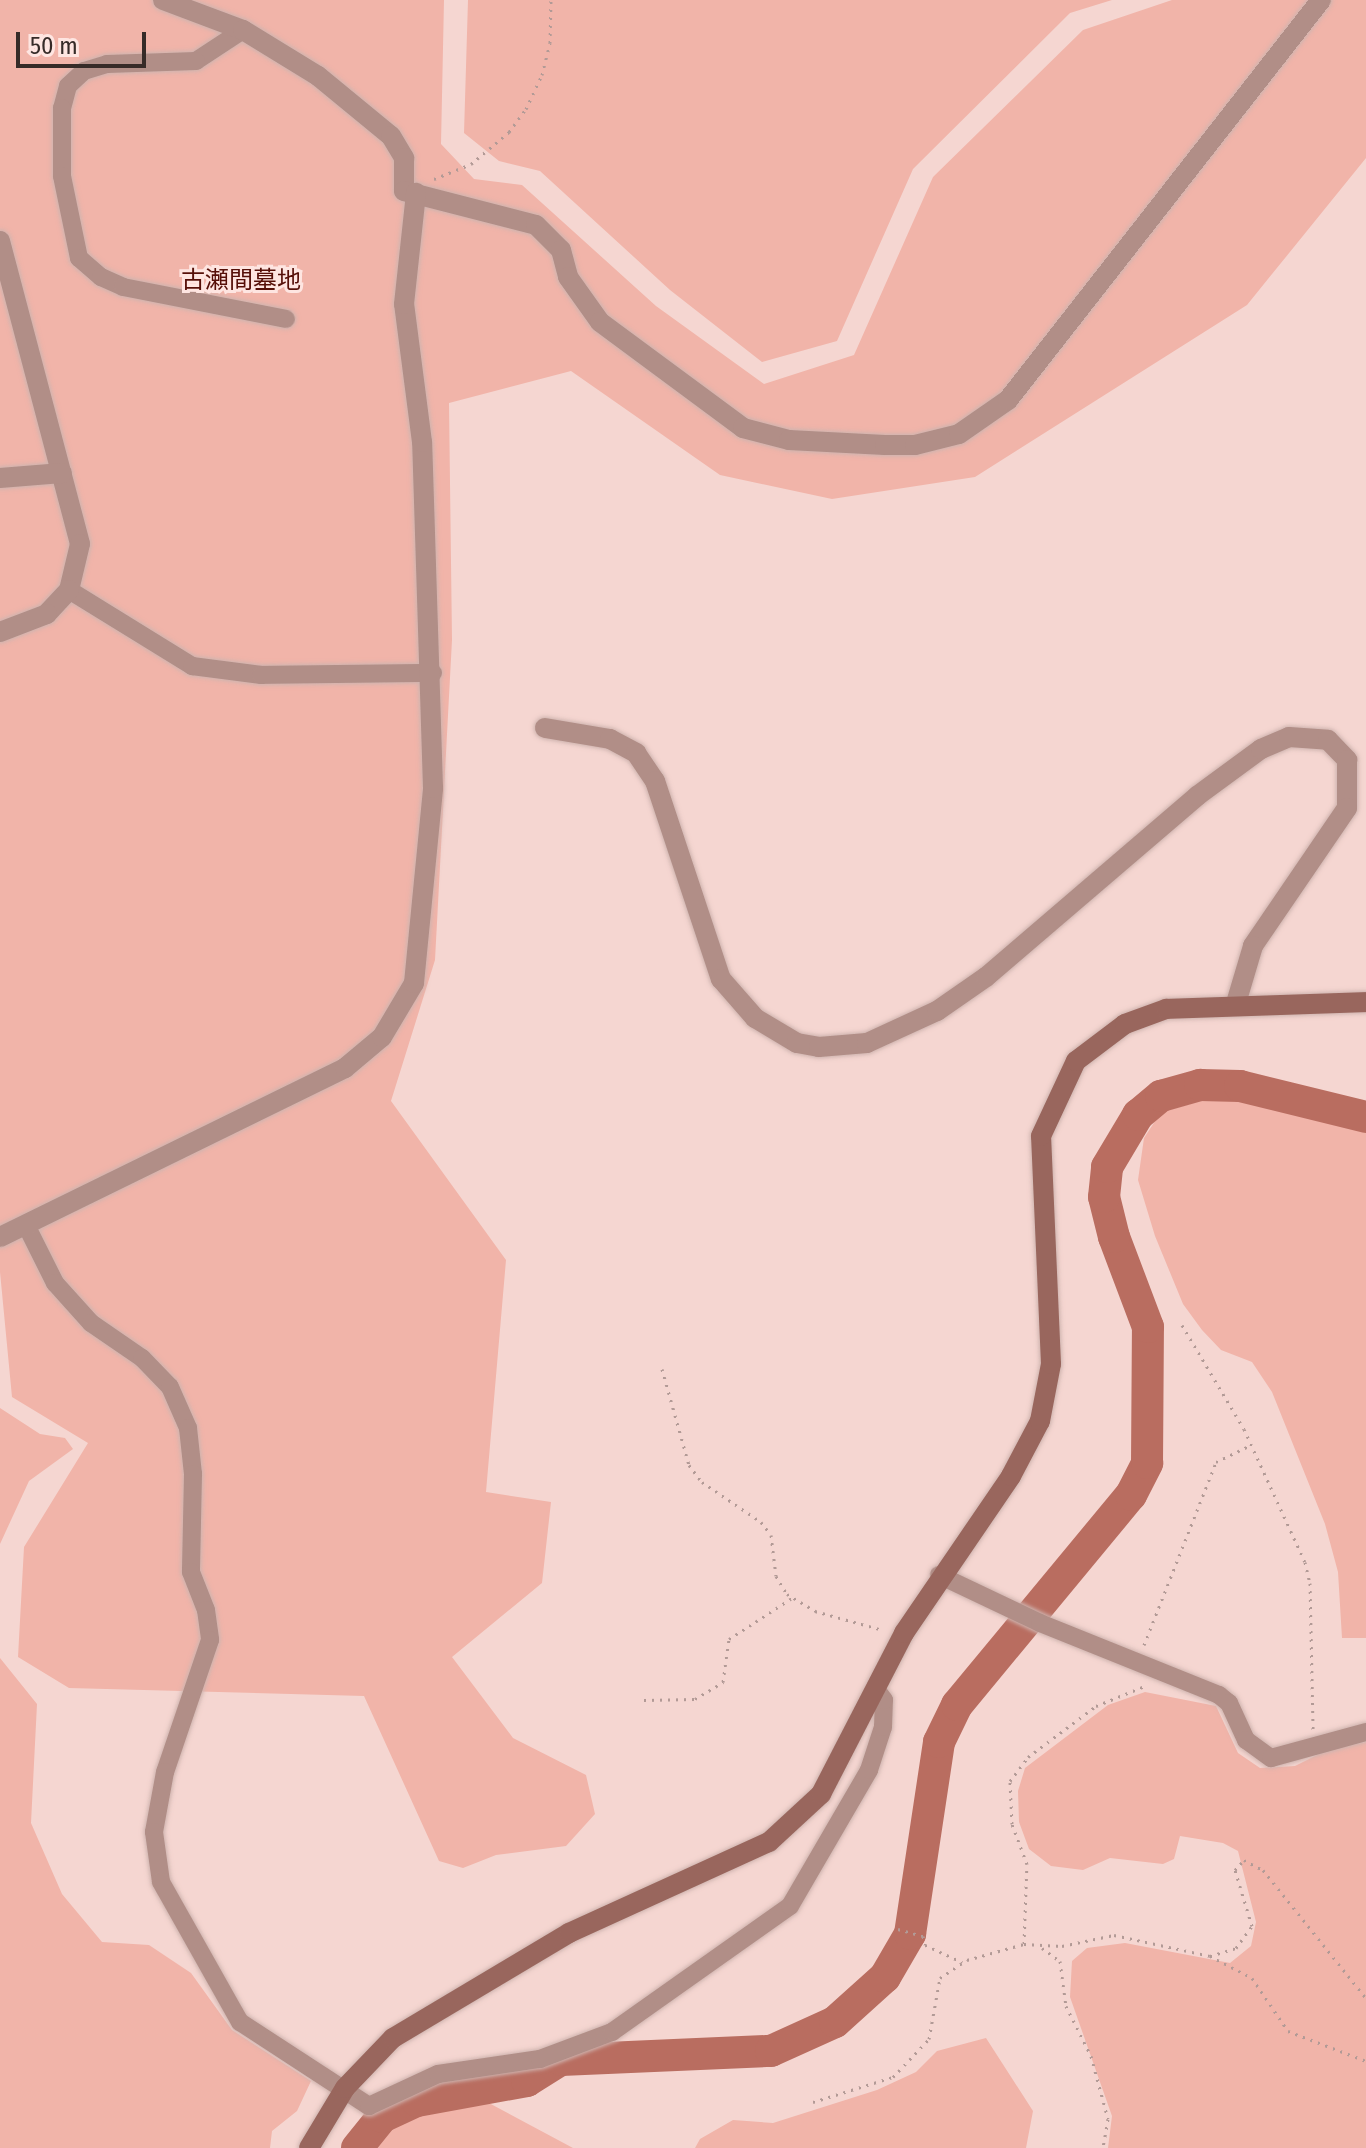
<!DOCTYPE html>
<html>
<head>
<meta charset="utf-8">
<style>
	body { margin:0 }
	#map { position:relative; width:1366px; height:2148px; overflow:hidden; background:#f5d6d1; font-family:"Fira Sans Condensed","Noto Sans JP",sans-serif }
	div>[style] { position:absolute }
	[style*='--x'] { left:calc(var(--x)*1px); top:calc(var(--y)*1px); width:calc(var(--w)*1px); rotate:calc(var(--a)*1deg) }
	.green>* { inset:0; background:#f1b4a9 }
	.river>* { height:32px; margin:-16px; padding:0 16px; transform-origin:16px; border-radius:16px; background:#b96d60 }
	.path>* { height:3px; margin-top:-1.5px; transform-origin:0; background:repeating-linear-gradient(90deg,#b29a96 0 2px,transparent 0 8px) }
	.roads { filter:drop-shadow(0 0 2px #cfb4af) drop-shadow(0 0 2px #cfb4af) }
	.minor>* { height:18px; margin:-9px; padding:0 9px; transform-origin:9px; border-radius:9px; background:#b18e87 }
	.tertiary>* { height:20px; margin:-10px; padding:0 10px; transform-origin:10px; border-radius:10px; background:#b18e87 }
	.secondary>* { height:20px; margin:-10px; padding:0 10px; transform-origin:10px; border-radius:10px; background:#99665d }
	span { translate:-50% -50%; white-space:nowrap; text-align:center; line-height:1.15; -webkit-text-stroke:6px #fee5e1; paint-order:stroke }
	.park-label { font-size:24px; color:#560f08 }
	.scale { position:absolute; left:16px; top:32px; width:130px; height:36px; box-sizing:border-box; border:4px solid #362b28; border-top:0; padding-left:10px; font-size:24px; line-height:28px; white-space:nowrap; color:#362b28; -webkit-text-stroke:6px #fee5e1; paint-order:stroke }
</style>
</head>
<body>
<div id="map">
	<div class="green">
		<i style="clip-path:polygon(0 0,444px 0,441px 144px,474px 179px,522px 185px,656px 306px,764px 384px,854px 355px,933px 177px,1083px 30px,1172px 0,1366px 0,1366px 158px,1247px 305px,975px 477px,832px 499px,720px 475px,571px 371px,449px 403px,452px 640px,435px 960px,391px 1101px,506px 1260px,486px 1492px,551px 1502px,542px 1583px,452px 1657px,513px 1738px,586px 1775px,595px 1814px,566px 1846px,496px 1855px,463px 1868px,439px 1861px,364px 1696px,69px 1688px,18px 1657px,24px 1547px,88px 1443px,12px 1397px,0 1272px)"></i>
		<i style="clip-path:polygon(468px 0,1112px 0,1070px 13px,913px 169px,837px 341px,762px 362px,670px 290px,540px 171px,499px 161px,464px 133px)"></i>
		<i style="clip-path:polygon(1197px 1096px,1249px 1096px,1366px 1125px,1366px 1638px,1342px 1638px,1338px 1572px,1325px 1524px,1272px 1392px,1252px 1362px,1221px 1350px,1202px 1330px,1183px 1304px,1155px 1236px,1138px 1180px,1144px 1138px,1161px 1112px,1190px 1104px)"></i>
		<i style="clip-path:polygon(0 1408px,40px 1434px,65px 1438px,73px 1449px,29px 1481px,0 1544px)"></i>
		<i style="clip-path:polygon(0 1658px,37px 1704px,31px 1823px,62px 1894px,102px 1942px,149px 1945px,191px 1973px,232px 2030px,311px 2081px,297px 2111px,272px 2131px,270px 2148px,0 2148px)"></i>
		<i style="clip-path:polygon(1145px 1692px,1216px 1706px,1238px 1753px,1260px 1768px,1295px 1766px,1327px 1750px,1366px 1742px,1366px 2148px,1108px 2148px,1112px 2116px,1070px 1997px,1072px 1961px,1087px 1948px,1125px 1943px,1230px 1963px,1251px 1946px,1256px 1922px,1238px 1851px,1223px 1843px,1180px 1836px,1174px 1859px,1163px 1864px,1110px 1858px,1083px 1870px,1051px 1866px,1029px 1849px,1019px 1822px,1018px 1791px,1025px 1768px,1108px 1705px)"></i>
		<i style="clip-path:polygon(986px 2038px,1033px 2111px,1026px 2148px,695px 2148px,700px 2139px,733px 2120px,773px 2123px,877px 2090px,916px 2072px,937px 2051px)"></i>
		<i style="clip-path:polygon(472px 2094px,573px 2148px,362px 2148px,385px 2132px,389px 2122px,426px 2103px)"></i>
	</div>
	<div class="river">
		<i style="--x:357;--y:2148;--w:40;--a:-51"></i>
		<i style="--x:382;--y:2117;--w:38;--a:-25"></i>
		<i style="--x:417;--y:2101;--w:112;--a:-10.3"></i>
		<i style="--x:527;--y:2081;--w:40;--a:-32"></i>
		<i style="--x:561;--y:2060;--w:210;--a:-2.5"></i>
		<i style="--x:771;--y:2051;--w:70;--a:-24.4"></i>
		<i style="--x:835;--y:2022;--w:67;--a:-42"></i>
		<i style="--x:885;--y:1977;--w:50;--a:-59.8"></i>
		<i style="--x:910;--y:1934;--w:194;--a:-81.4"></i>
		<i style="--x:939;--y:1742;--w:41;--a:-64.1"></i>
		<i style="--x:957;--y:1705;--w:273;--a:-50.4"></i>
		<i style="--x:1131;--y:1495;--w:36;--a:-63"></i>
		<i style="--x:1147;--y:1463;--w:136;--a:-89.6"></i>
		<i style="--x:1148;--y:1327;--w:96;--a:-110.7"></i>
		<i style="--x:1114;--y:1237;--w:41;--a:-104"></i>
		<i style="--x:1104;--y:1197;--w:30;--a:-84"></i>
		<i style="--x:1107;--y:1167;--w:61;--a:-59.2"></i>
		<i style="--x:1138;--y:1115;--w:30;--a:-40"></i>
		<i style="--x:1161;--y:1096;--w:41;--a:-15.8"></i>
		<i style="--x:1200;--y:1085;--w:40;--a:1.4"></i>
		<i style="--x:1240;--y:1086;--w:130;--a:13.8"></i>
	</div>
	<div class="path">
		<i style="--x:434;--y:179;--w:40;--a:-22"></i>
		<i style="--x:471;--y:164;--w:50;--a:-40.1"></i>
		<i style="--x:509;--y:132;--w:29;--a:-54"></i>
		<i style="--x:526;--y:109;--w:38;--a:-65"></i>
		<i style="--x:542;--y:75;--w:33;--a:-76"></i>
		<i style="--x:550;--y:43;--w:43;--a:-88.7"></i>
		<i style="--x:1182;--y:1325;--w:121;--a:59.2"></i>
		<i style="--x:1244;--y:1429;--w:146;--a:65.4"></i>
		<i style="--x:1305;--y:1562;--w:22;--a:77"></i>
		<i style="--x:1310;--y:1583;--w:147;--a:88.8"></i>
		<i style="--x:662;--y:1369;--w:100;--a:74.3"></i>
		<i style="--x:689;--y:1465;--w:21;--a:53"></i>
		<i style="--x:702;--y:1482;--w:71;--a:34.1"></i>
		<i style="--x:761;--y:1522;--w:16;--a:52"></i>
		<i style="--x:771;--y:1535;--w:41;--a:83"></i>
		<i style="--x:776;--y:1576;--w:21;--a:59"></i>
		<i style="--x:787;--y:1594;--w:33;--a:31"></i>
		<i style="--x:815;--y:1611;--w:71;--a:15.6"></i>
		<i style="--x:1144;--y:1645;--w:197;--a:-68.5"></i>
		<i style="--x:1216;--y:1462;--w:39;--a:-26"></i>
		<i style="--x:644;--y:1700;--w:51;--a:-1.1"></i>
		<i style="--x:695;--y:1699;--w:33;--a:-31"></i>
		<i style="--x:723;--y:1682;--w:43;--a:-82.1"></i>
		<i style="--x:729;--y:1639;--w:75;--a:-33.1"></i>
		<i style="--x:898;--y:1929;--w:26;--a:16"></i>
		<i style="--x:923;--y:1936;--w:9;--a:77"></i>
		<i style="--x:925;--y:1945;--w:41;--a:24.7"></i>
		<i style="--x:1024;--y:1944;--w:80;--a:-87.9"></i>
		<i style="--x:1027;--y:1864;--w:43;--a:-110.6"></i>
		<i style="--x:1012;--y:1824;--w:43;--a:-92.7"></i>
		<i style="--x:1010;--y:1781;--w:30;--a:-53"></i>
		<i style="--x:1028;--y:1757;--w:85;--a:-36.9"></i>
		<i style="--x:1096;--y:1706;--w:53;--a:-22.2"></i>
		<i style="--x:1042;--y:1948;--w:22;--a:36"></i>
		<i style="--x:1060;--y:1961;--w:45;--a:82.4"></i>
		<i style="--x:1066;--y:2006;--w:56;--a:63.4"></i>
		<i style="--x:1091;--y:2056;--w:65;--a:74.9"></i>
		<i style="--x:1108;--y:2119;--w:29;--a:100"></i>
		<i style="--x:1210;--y:1956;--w:47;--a:27.6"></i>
		<i style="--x:1252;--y:1978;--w:64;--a:55.8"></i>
		<i style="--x:1288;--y:2031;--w:84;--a:21"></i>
		<i style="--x:813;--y:2102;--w:84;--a:-17.4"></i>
		<i style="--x:893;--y:2077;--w:52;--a:-46.5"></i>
		<i style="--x:929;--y:2039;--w:62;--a:-79.8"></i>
		<i style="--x:940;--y:1978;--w:32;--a:-34"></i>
		<i style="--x:967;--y:1960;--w:59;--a:-15.7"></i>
		<i style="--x:1024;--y:1944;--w:38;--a:3"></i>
		<i style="--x:1062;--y:1946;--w:53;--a:-11.9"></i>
		<i style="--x:1114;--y:1935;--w:98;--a:12.3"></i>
		<i style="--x:1210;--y:1956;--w:27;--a:-17"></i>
		<i style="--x:1236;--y:1948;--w:27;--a:-54"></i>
		<i style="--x:1252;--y:1926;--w:59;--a:-106.9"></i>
		<i style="--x:1235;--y:1870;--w:13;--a:-48"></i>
		<i style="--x:1244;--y:1860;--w:21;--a:28"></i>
		<i style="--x:1263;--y:1870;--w:164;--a:51.2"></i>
	</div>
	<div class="roads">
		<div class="minor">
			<i style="--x:243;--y:30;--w:56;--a:146.6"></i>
			<i style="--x:196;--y:61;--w:89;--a:178.1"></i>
			<i style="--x:107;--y:64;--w:24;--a:163"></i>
			<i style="--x:84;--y:71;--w:22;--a:137"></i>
			<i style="--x:68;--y:86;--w:23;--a:105"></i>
			<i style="--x:62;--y:108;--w:68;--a:90"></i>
			<i style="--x:62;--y:176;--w:84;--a:78.3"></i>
			<i style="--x:79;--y:258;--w:29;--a:41"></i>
			<i style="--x:101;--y:277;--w:24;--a:24"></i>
			<i style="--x:123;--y:287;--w:166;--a:11.1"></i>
			<i style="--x:69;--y:590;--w:145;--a:31.7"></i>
			<i style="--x:192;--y:666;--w:70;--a:7.4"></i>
			<i style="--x:261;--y:675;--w:172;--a:-0.7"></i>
			<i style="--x:26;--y:1225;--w:65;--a:63.4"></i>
			<i style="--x:55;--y:1283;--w:54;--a:48"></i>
			<i style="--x:91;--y:1323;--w:62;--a:34.5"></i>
			<i style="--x:142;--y:1358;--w:40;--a:46"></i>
			<i style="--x:170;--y:1387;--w:45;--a:66.3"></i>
			<i style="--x:188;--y:1428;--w:46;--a:83.8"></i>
			<i style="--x:193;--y:1474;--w:98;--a:91.2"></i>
			<i style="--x:191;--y:1572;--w:41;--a:68.5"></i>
			<i style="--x:206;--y:1610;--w:30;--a:82"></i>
			<i style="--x:210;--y:1640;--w:139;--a:108.8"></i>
			<i style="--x:165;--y:1772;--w:61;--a:100.4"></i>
			<i style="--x:154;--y:1832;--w:50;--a:82"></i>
			<i style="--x:161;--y:1882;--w:161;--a:60.6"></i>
			<i style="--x:240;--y:2022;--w:154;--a:33.1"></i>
			<i style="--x:369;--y:2106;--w:76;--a:-24.9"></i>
			<i style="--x:438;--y:2074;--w:103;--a:-8.4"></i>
			<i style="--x:540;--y:2059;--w:77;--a:-20.6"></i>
			<i style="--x:612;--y:2032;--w:218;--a:-35.3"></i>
			<i style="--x:790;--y:1906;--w:157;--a:-59.8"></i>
			<i style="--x:869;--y:1770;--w:45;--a:-72"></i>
			<i style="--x:883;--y:1727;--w:27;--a:-88"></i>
			<i style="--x:884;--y:1700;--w:15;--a:-127"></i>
			<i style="--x:939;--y:1575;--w:112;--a:25.4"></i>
			<i style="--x:1040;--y:1623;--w:193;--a:21.9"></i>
			<i style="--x:1219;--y:1695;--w:13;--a:39"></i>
			<i style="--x:1229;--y:1703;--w:41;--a:65.3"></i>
			<i style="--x:1246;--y:1740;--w:31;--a:36"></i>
			<i style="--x:1271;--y:1758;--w:98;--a:-15.3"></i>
		</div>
		<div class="tertiary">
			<i style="--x:163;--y:0;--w:85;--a:20.6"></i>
			<i style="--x:243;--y:30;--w:88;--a:31.5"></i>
			<i style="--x:318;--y:76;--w:94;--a:39.4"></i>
			<i style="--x:391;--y:136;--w:26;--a:59"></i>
			<i style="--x:404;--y:158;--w:33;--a:90"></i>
			<i style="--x:404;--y:191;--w:136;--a:14.4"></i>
			<i style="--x:536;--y:225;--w:35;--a:45"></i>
			<i style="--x:561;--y:250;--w:28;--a:75"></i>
			<i style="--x:568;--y:277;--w:55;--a:54.6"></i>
			<i style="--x:600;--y:322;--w:178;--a:36.5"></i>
			<i style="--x:743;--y:428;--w:48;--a:14.6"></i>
			<i style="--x:789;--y:440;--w:96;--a:3"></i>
			<i style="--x:885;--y:445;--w:30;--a:0"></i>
			<i style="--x:915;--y:445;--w:45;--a:-14"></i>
			<i style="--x:959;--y:434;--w:60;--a:-34.8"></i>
			<i style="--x:1008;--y:400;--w:508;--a:-51.96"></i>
			<i style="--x:0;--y:241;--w:313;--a:75.2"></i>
			<i style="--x:80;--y:544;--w:47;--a:103.4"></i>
			<i style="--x:69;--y:590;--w:33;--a:133"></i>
			<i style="--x:47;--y:614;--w:50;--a:159"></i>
			<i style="--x:0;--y:478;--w:62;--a:-4.6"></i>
			<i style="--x:545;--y:728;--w:66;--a:9.6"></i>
			<i style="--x:610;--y:739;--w:30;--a:28"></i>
			<i style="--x:636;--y:753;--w:34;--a:56"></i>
			<i style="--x:655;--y:781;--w:209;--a:71.6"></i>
			<i style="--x:721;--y:979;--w:52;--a:48.9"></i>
			<i style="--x:755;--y:1018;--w:49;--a:30.8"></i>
			<i style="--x:797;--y:1043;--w:22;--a:10"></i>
			<i style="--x:819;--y:1047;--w:48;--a:-4.8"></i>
			<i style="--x:867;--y:1043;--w:77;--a:-24.6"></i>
			<i style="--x:937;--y:1011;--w:60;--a:-34.8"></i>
			<i style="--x:986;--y:977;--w:278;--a:-40.6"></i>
			<i style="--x:1197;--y:796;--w:79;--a:-36.3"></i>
			<i style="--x:1261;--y:749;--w:30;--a:-23"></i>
			<i style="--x:1289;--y:737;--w:39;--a:4"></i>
			<i style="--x:1328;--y:740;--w:28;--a:46"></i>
			<i style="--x:1347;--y:760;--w:48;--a:90"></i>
			<i style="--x:1347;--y:808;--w:167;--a:124.3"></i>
			<i style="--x:1253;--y:946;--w:59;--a:106.6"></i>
			<i style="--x:0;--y:1237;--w:384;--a:-26.1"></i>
			<i style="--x:345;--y:1068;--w:48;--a:-40"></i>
			<i style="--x:382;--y:1037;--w:63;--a:-59.3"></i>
			<i style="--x:414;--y:983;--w:196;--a:-84.4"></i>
			<i style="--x:433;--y:788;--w:346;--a:-91.8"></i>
			<i style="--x:422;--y:442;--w:139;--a:-97.4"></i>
			<i style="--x:404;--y:304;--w:112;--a:-83.8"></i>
		</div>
		<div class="secondary">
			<i style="--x:309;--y:2148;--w:70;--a:-59"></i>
			<i style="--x:345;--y:2088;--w:69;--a:-46.2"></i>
			<i style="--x:393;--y:2038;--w:205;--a:-30.8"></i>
			<i style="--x:569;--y:1933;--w:220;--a:-24.5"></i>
			<i style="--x:769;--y:1842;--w:71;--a:-42.7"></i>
			<i style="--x:821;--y:1794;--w:181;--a:-62.7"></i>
			<i style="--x:904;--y:1633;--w:190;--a:-55.7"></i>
			<i style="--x:1011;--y:1476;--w:62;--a:-62.2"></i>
			<i style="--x:1040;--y:1421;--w:58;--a:-79.1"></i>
			<i style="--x:1051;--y:1364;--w:228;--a:-92.5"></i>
			<i style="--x:1041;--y:1136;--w:83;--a:-65"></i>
			<i style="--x:1076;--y:1061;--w:61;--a:-37.1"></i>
			<i style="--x:1125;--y:1024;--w:44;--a:-20.1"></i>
			<i style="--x:1166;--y:1009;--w:200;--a:-2"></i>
		</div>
	</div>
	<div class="park-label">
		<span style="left:241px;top:281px">古瀬間墓地</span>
	</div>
	<div class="scale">50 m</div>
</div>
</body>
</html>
